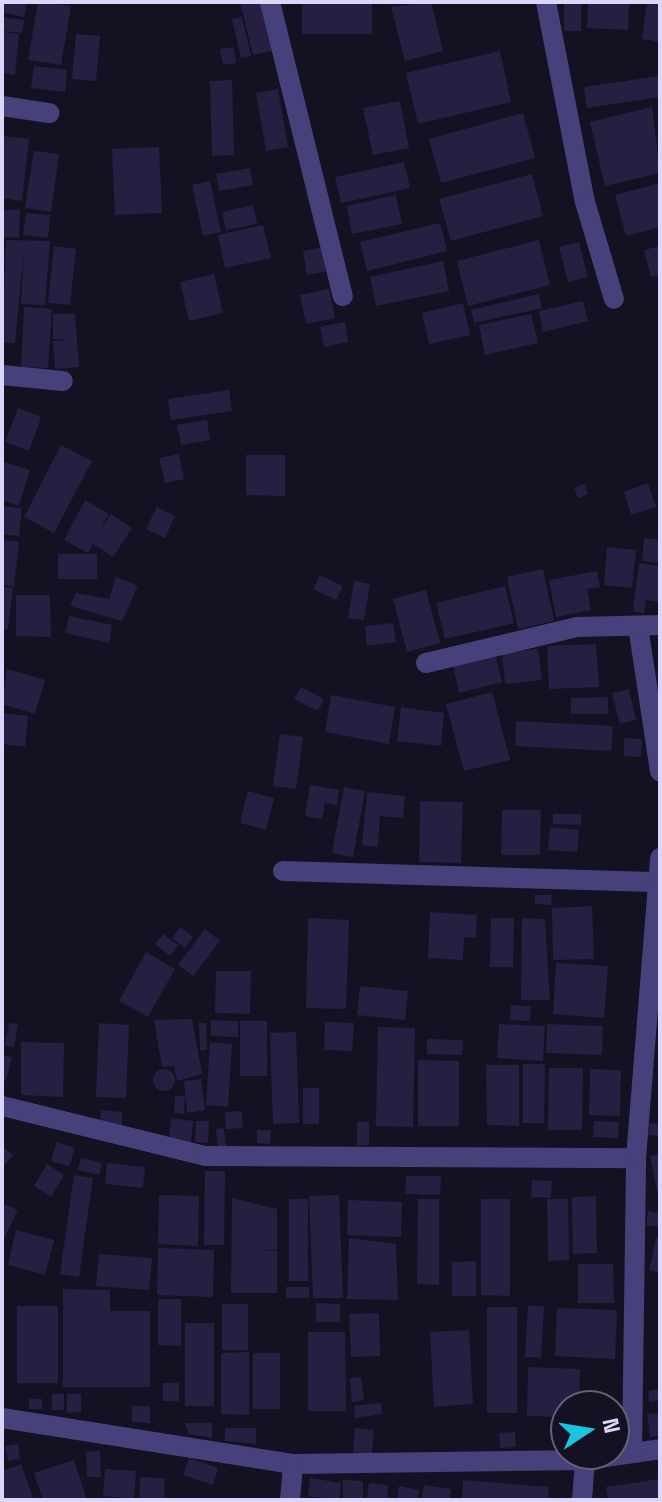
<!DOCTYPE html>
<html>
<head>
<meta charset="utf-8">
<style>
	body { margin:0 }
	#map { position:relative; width:662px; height:1502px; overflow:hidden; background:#141122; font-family:"Space Grotesk",sans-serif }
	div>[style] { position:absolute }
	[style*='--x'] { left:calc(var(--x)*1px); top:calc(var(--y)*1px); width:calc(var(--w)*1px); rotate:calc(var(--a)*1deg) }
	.building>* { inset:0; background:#271f41 }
	.round { border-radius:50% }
	.minor>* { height:20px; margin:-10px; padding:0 10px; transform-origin:10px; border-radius:10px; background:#46417b }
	span { translate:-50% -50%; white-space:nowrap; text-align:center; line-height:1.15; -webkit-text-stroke:7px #141122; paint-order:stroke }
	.frame { position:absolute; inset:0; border:4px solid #dcd6fa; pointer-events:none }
	.north { position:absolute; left:550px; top:1390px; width:80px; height:80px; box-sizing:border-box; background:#141122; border:2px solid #646078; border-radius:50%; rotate:78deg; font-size:22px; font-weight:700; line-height:32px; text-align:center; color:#dcd6fa }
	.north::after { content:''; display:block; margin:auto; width:28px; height:36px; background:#1bc5e2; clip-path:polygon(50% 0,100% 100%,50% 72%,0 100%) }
</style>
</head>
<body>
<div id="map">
	<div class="building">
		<i style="clip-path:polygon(2px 2px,27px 2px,24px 17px,2px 12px)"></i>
		<i style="clip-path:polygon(38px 2px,71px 6px,61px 65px,28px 60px)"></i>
		<i style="clip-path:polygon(240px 2px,261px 2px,272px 51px,253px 55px)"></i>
		<i style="clip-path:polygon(302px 2px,372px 2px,372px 34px,302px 34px)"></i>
		<i style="clip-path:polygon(431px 2px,443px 51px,405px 61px,391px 7px)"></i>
		<i style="clip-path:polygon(564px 2px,581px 2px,581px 31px,564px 31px)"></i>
		<i style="clip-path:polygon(588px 2px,629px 2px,628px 30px,587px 28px)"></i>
		<i style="clip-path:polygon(647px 2px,660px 2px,660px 42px,642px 39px)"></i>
		<i style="clip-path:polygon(2px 17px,24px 20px,22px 33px,2px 31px)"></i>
		<i style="clip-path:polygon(242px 17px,251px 56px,241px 58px,232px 19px)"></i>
		<i style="clip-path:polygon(2px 32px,19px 34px,15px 75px,2px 73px)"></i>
		<i style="clip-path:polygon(76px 34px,100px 36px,96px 81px,72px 79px)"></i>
		<i style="clip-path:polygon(233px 47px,236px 63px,223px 65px,220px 49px)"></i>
		<i style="clip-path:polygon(500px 51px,511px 102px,418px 124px,406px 73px)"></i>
		<i style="clip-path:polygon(34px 66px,67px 70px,65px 92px,31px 88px)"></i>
		<i style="clip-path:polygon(660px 76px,660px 97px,587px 108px,584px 87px)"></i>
		<i style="clip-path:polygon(232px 80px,234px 155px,212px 156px,210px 81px)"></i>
		<i style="clip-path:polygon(278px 89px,288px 147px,266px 151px,256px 93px)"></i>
		<i style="clip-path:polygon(400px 101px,409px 148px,373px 155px,363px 108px)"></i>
		<i style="clip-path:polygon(652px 107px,660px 173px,605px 186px,590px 122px)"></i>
		<i style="clip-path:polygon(523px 113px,535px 158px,441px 183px,429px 139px)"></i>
		<i style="clip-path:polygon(2px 136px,29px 139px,22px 201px,2px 198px)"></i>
		<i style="clip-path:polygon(159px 147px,162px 213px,115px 215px,112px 149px)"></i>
		<i style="clip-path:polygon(34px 151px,59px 154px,51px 212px,25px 208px)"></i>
		<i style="clip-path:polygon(404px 162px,410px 188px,341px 203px,335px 177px)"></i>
		<i style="clip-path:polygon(250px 168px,253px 185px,219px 191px,216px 174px)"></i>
		<i style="clip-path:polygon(532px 174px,543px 216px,451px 241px,439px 199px)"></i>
		<i style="clip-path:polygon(210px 181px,221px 232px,203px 236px,192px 185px)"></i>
		<i style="clip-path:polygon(660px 183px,660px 227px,626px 236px,615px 195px)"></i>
		<i style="clip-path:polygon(396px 195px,402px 224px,352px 234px,347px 206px)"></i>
		<i style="clip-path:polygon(253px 205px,257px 224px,226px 230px,222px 212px)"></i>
		<i style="clip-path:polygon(2px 210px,20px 210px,19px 238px,2px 237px)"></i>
		<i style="clip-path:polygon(26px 213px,50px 215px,48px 238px,23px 235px)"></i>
		<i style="clip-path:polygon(440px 223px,447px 251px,367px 271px,360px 242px)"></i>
		<i style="clip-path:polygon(263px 225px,271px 258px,225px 268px,218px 235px)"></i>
		<i style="clip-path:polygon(6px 240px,50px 241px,45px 305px,21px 304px,24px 249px,15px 343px,2px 342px)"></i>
		<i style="clip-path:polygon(539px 240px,550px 285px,468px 306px,457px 261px)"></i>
		<i style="clip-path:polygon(579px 242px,588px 277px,568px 282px,559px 247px)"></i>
		<i style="clip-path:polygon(54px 246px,76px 249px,70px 305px,48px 303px)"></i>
		<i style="clip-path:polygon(660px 246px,660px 275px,651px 277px,644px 250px)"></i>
		<i style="clip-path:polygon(324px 247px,329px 271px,307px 275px,303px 251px)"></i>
		<i style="clip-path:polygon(443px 261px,449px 291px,376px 306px,370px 277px)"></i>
		<i style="clip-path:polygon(214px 274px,223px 313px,189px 321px,180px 282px)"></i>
		<i style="clip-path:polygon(329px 289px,335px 318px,306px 324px,300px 295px)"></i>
		<i style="clip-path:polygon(539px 294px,542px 308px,474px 323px,471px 310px)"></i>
		<i style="clip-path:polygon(583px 301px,588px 321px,543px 332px,539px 311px)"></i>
		<i style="clip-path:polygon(463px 303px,470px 335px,429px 344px,422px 313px)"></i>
		<i style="clip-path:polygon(24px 307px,52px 309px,48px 368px,21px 367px)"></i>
		<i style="clip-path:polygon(53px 314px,75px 314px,79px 367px,55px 369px,53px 341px,70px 340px,53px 339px)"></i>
		<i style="clip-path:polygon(531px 314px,538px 343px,485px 355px,479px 325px)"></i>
		<i style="clip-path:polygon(345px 322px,348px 342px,324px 347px,320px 327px)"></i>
		<i style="clip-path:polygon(229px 390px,232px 411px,171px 420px,168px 399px)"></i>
		<i style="clip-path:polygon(18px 408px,41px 417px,29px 451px,5px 442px)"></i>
		<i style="clip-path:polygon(207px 420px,210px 440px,181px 445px,177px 425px)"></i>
		<i style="clip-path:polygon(61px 445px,92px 461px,54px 533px,24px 517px)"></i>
		<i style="clip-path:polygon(179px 454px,184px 479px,165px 483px,159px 458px)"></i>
		<i style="clip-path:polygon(246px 455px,285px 455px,285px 496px,246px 495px)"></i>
		<i style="clip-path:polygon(4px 462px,30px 470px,19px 506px,2px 500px)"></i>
		<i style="clip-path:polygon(648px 483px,656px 507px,631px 515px,624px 492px)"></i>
		<i style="clip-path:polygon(585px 484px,588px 494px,578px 498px,574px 488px)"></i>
		<i style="clip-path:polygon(85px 500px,109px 514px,98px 534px,111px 514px,132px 528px,113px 557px,93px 544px,88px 553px,64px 540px)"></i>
		<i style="clip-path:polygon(2px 506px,22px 508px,19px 536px,2px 534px)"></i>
		<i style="clip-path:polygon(157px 507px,175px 516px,165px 538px,146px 529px)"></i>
		<i style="clip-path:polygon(644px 538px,660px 540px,660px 563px,642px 561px)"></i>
		<i style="clip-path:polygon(2px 540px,19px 542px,14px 586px,2px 585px)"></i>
		<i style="clip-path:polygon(607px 547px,636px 550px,632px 588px,604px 585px)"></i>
		<i style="clip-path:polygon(58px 554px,97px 554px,97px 579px,58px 579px)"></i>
		<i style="clip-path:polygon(639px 563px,660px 566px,660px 602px,646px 600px,644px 613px,633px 611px)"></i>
		<i style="clip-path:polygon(543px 569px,554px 621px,518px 629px,507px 577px)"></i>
		<i style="clip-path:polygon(597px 571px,600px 587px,587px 589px,591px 610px,556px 617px,549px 580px)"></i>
		<i style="clip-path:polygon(320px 575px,343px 586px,336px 600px,313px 589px)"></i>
		<i style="clip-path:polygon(116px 577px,138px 586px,122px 621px,70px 606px,76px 593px,109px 599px)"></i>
		<i style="clip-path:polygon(354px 581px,370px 584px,364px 620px,348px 618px)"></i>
		<i style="clip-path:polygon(2px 586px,13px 588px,8px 630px,2px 629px)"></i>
		<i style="clip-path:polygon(505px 586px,514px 623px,445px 639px,436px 603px)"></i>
		<i style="clip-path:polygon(426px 590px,440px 643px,407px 652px,393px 599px)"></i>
		<i style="clip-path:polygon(16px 595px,50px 595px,51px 637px,16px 636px)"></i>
		<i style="clip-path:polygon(69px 616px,112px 625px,109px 643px,65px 633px)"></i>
		<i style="clip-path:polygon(393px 623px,396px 642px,367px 646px,365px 626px)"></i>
		<i style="clip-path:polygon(596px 644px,599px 687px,549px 689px,547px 646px)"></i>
		<i style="clip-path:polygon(538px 649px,542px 680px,505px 684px,502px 653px)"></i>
		<i style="clip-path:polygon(495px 655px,502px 682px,459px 693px,453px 666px)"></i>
		<i style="clip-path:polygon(7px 669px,45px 680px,35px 714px,2px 704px)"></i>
		<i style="clip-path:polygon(301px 687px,324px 699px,318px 711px,294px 699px)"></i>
		<i style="clip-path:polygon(629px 689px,636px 720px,620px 724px,612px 693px)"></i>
		<i style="clip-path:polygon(492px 692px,510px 760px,464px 771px,446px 704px)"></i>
		<i style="clip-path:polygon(331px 695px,395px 707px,389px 744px,325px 732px)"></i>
		<i style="clip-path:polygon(608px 697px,608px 714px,571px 714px,571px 698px)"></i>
		<i style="clip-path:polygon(401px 707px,444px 713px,441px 746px,397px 741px)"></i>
		<i style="clip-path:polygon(2px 713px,28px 716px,25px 747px,2px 744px)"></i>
		<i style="clip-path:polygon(516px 721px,613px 726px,611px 751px,515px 746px)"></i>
		<i style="clip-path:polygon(280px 734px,303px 737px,296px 789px,273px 786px)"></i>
		<i style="clip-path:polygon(624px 738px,642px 739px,641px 757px,624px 756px)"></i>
		<i style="clip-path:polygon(310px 785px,339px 790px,337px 805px,325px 803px,322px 819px,305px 816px)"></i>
		<i style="clip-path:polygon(344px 787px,365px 791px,353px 857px,332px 853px)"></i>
		<i style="clip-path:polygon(248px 791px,274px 798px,266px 830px,240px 823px)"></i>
		<i style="clip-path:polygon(367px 792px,405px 796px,403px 818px,380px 816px,378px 847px,362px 845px)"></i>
		<i style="clip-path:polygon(420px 801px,463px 802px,461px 863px,419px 862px)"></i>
		<i style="clip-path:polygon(502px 810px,541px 810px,540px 855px,501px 855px)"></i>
		<i style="clip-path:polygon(553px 814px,581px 814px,581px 825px,553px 824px)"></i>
		<i style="clip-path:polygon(550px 827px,579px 830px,577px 852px,548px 850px)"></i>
		<i style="clip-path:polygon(535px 895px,552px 895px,551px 905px,535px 904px)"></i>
		<i style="clip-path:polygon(592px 906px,594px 959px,553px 960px,552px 908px)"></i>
		<i style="clip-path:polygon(430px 912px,477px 915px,476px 938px,464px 937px,463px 960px,428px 958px)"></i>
		<i style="clip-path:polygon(308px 918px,349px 920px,346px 1009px,306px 1008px)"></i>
		<i style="clip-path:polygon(491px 918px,514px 918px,513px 967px,490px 967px)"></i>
		<i style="clip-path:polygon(522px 918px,545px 919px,550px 1000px,521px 1000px)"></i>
		<i style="clip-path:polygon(180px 927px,193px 937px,185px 948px,172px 938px)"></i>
		<i style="clip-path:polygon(205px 929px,220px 941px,193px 976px,178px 965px)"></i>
		<i style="clip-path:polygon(163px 934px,178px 945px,170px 956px,155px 944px)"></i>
		<i style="clip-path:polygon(146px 952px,175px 969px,148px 1017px,119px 1001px)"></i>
		<i style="clip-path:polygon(556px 963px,608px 966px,604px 1018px,553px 1014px)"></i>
		<i style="clip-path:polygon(216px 971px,251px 971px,250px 1014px,215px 1013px)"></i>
		<i style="clip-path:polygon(360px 986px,408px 991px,405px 1020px,357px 1015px)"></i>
		<i style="clip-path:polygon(511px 1005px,531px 1006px,530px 1021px,510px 1020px)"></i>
		<i style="clip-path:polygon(192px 1019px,202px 1074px,177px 1081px,174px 1066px,162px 1067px,154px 1020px)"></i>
		<i style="clip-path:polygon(211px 1020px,238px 1021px,238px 1037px,211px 1036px)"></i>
		<i style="clip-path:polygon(240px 1021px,267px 1021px,267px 1076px,240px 1076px)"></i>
		<i style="clip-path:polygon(325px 1022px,354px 1023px,352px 1051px,324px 1050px)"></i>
		<i style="clip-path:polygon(9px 1023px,18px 1024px,14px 1047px,5px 1046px)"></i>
		<i style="clip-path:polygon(99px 1023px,129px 1025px,126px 1098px,96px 1097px)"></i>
		<i style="clip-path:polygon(199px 1023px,206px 1023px,207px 1050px,200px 1050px)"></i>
		<i style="clip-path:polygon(499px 1024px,545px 1026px,543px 1061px,497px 1058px)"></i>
		<i style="clip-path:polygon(547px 1024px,603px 1026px,602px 1055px,546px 1053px)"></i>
		<i style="clip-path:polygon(378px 1027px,415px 1028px,413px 1127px,376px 1126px)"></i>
		<i style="clip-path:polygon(296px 1032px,299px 1123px,273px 1124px,270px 1033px)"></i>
		<i style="clip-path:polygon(427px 1039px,463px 1040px,462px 1055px,427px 1054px)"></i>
		<i style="clip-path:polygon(21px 1042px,64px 1043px,63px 1097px,21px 1095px)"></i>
		<i style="clip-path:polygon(210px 1042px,232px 1044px,228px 1107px,206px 1105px)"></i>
		<i style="clip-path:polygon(4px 1056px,12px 1057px,6px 1081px,2px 1080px)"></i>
		<i style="clip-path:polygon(418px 1060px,459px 1061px,459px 1126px,418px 1126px)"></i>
		<i style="clip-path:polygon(523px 1064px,545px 1064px,544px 1123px,523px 1123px)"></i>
		<i style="clip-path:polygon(486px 1065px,519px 1065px,519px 1126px,487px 1125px)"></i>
		<i style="clip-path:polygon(549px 1068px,583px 1068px,582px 1130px,548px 1130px)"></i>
		<i class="round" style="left:153px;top:1069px;width:22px;height:22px"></i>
		<i style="clip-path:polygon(590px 1069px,621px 1070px,620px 1116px,589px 1115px)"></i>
		<i style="clip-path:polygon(201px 1079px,205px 1110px,187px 1113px,184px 1081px)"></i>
		<i style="clip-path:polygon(303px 1088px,319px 1088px,319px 1124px,303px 1124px)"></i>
		<i style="clip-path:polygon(175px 1096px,185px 1096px,184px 1114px,174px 1113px)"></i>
		<i style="clip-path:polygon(101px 1110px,122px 1112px,122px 1130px,100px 1128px)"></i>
		<i style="clip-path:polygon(242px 1111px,243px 1128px,226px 1129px,225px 1112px)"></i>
		<i style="clip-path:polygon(171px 1118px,193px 1121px,191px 1144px,169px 1141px)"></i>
		<i style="clip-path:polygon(196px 1121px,209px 1121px,208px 1143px,195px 1142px)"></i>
		<i style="clip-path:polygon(594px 1121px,619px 1122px,618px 1138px,593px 1137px)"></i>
		<i style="clip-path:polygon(357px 1122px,369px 1122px,369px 1145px,357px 1145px)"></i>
		<i style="clip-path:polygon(650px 1123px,660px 1124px,658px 1136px,648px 1135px)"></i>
		<i style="clip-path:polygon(224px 1128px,226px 1146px,218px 1147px,216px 1129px)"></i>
		<i style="clip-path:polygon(257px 1130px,271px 1130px,270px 1144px,257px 1143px)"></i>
		<i style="clip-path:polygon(57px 1142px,75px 1148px,69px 1166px,51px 1161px)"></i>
		<i style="clip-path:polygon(2px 1146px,13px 1155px,2px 1168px)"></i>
		<i style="clip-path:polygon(660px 1154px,660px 1191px,657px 1192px,650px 1156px)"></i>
		<i style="clip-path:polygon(81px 1158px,102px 1163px,99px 1175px,78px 1170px)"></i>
		<i style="clip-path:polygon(107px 1163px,145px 1167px,143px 1188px,105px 1184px)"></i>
		<i style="clip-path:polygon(47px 1164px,64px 1175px,51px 1197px,34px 1186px)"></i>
		<i style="clip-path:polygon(205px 1171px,225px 1171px,224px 1245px,204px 1245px)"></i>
		<i style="clip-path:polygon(74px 1175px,93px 1178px,79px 1277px,60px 1274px)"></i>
		<i style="clip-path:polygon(406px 1176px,441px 1176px,440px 1195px,405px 1194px)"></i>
		<i style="clip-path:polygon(532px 1180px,552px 1181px,551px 1198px,531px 1197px)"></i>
		<i style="clip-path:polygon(159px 1195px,199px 1196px,198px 1246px,158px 1244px)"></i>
		<i style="clip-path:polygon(339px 1195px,343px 1298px,313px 1298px,309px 1196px)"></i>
		<i style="clip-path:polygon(596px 1196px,597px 1253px,573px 1254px,572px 1197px)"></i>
		<i style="clip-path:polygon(232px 1198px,277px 1209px,277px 1250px,256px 1251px,277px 1251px,277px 1293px,231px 1293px)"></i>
		<i style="clip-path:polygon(289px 1199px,308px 1199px,308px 1281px,289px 1281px)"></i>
		<i style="clip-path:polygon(418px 1199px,439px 1199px,439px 1285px,417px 1284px)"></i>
		<i style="clip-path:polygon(481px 1199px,510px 1199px,510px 1296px,481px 1295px)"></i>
		<i style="clip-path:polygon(547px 1199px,568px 1199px,569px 1260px,548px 1261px)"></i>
		<i style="clip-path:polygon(348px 1200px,402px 1202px,401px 1237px,347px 1235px)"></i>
		<i style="clip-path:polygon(2px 1203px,18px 1210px,2px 1243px)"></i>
		<i style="clip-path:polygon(648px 1211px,660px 1213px,659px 1227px,646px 1225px)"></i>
		<i style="clip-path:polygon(16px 1230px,54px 1240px,45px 1275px,8px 1265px)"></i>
		<i style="clip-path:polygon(349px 1238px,396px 1244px,398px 1300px,347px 1299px)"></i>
		<i style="clip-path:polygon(656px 1238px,660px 1239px,660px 1273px,649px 1270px)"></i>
		<i style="clip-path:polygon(158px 1248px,214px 1250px,213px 1297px,157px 1295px)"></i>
		<i style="clip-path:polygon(99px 1254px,152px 1258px,149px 1290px,96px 1286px)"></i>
		<i style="clip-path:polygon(476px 1261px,476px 1296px,452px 1296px,452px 1262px)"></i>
		<i style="clip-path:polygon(578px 1264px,613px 1264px,614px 1303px,578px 1303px)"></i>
		<i style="clip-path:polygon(286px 1287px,309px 1287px,309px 1298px,286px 1298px)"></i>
		<i style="clip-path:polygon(63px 1289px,110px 1290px,110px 1311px,150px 1311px,150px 1387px,63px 1387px)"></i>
		<i style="clip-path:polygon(158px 1299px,181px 1299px,181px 1346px,158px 1345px)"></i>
		<i style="clip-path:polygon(316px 1303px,340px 1304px,340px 1322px,316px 1322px)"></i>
		<i style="clip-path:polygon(222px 1304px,248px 1304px,248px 1350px,222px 1350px)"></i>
		<i style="clip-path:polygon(17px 1306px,58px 1306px,58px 1383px,17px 1383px)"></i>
		<i style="clip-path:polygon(528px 1306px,544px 1306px,541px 1358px,525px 1357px)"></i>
		<i style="clip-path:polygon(487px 1307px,517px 1307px,517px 1413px,487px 1413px)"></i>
		<i style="clip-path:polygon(557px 1308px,617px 1310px,615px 1359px,555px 1356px)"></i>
		<i style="clip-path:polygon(379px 1313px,380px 1356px,351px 1357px,349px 1314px)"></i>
		<i style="clip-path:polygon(185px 1323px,214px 1323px,214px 1406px,185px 1406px)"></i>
		<i style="clip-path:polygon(469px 1330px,473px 1404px,434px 1407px,430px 1332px)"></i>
		<i style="clip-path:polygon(308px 1332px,345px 1332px,346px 1411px,308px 1411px)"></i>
		<i style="clip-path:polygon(249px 1352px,249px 1415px,221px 1414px,221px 1353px)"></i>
		<i style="clip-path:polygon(253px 1353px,280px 1353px,280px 1409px,253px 1409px)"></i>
		<i style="clip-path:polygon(528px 1367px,580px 1369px,579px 1406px,566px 1406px,566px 1417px,527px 1416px)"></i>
		<i style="clip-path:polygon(361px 1377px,364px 1400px,352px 1402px,350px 1378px)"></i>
		<i style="clip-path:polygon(163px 1383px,179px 1383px,179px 1401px,163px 1401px)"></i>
		<i style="clip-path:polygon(660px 1389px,660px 1400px,649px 1402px,648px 1391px)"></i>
		<i style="clip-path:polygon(52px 1394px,64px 1394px,64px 1410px,52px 1410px)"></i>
		<i style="clip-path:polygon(67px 1394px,81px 1394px,81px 1412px,67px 1413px)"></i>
		<i style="clip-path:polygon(29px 1399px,42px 1399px,42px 1409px,29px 1409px)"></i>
		<i style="clip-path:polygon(381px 1403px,382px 1414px,355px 1418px,354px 1406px)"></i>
		<i style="clip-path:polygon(132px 1406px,150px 1406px,150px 1423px,132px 1422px)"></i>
		<i style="clip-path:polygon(660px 1413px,660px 1436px,650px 1437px,647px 1414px)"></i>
		<i style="clip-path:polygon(185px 1423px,212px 1423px,212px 1438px,189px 1434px)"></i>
		<i style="clip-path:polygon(225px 1428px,256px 1428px,256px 1444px,225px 1441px)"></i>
		<i style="clip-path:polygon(355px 1428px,374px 1430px,372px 1454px,353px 1452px)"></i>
		<i style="clip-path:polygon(515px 1432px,516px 1447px,500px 1448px,499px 1433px)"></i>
		<i style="clip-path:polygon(18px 1444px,20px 1459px,8px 1461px,5px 1446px)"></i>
		<i style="clip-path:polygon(100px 1451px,101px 1477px,87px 1477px,86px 1452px)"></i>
		<i style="clip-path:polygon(189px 1458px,218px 1468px,213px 1485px,183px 1475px)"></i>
		<i style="clip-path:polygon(74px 1460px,87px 1500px,43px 1500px,34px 1473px)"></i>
		<i style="clip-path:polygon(21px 1464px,34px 1500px,2px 1500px,2px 1471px)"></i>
		<i style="clip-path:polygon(105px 1469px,136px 1471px,134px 1499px,103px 1496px)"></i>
		<i style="clip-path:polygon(140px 1477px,165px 1478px,164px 1500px,139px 1500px)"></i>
		<i style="clip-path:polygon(310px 1478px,341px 1483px,339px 1500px,308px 1496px)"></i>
		<i style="clip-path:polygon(660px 1479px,660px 1500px,608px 1500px,606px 1487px)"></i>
		<i style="clip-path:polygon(343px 1480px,363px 1481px,363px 1499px,343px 1499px)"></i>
		<i style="clip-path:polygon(463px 1480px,549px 1487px,548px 1500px,462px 1498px)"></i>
		<i style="clip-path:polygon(369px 1483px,388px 1485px,387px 1500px,367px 1498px)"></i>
		<i style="clip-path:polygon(424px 1485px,451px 1489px,449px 1500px,422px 1500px)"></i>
		<i style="clip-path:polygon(399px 1486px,419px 1490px,417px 1500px,397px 1500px)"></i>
	</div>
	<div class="minor">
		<i style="--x:270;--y:2;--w:303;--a:76.1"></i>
		<i style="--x:546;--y:2;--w:204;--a:79"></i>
		<i style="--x:585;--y:202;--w:101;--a:73.4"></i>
		<i style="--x:2;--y:106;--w:48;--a:8.5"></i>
		<i style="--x:2;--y:375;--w:61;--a:5.6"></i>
		<i style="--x:638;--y:626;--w:147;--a:81.4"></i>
		<i style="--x:426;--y:663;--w:155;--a:-13.4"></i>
		<i style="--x:577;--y:627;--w:83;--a:-1.4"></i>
		<i style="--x:283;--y:871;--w:371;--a:1.7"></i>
		<i style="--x:2;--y:1106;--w:209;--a:13.8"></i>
		<i style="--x:205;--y:1156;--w:431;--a:0.3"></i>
		<i style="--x:2;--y:1418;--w:295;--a:9"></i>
		<i style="--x:293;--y:1464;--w:292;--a:-0.8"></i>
		<i style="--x:585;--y:1460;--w:76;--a:-8.3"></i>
		<i style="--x:632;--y:1452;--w:294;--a:-89.2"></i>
		<i style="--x:636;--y:1158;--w:301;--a:-85.4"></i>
		<i style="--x:290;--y:1500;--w:36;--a:-85"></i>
		<i style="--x:582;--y:1500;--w:40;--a:-85.7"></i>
	</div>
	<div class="frame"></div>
	<div class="north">N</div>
</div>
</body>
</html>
